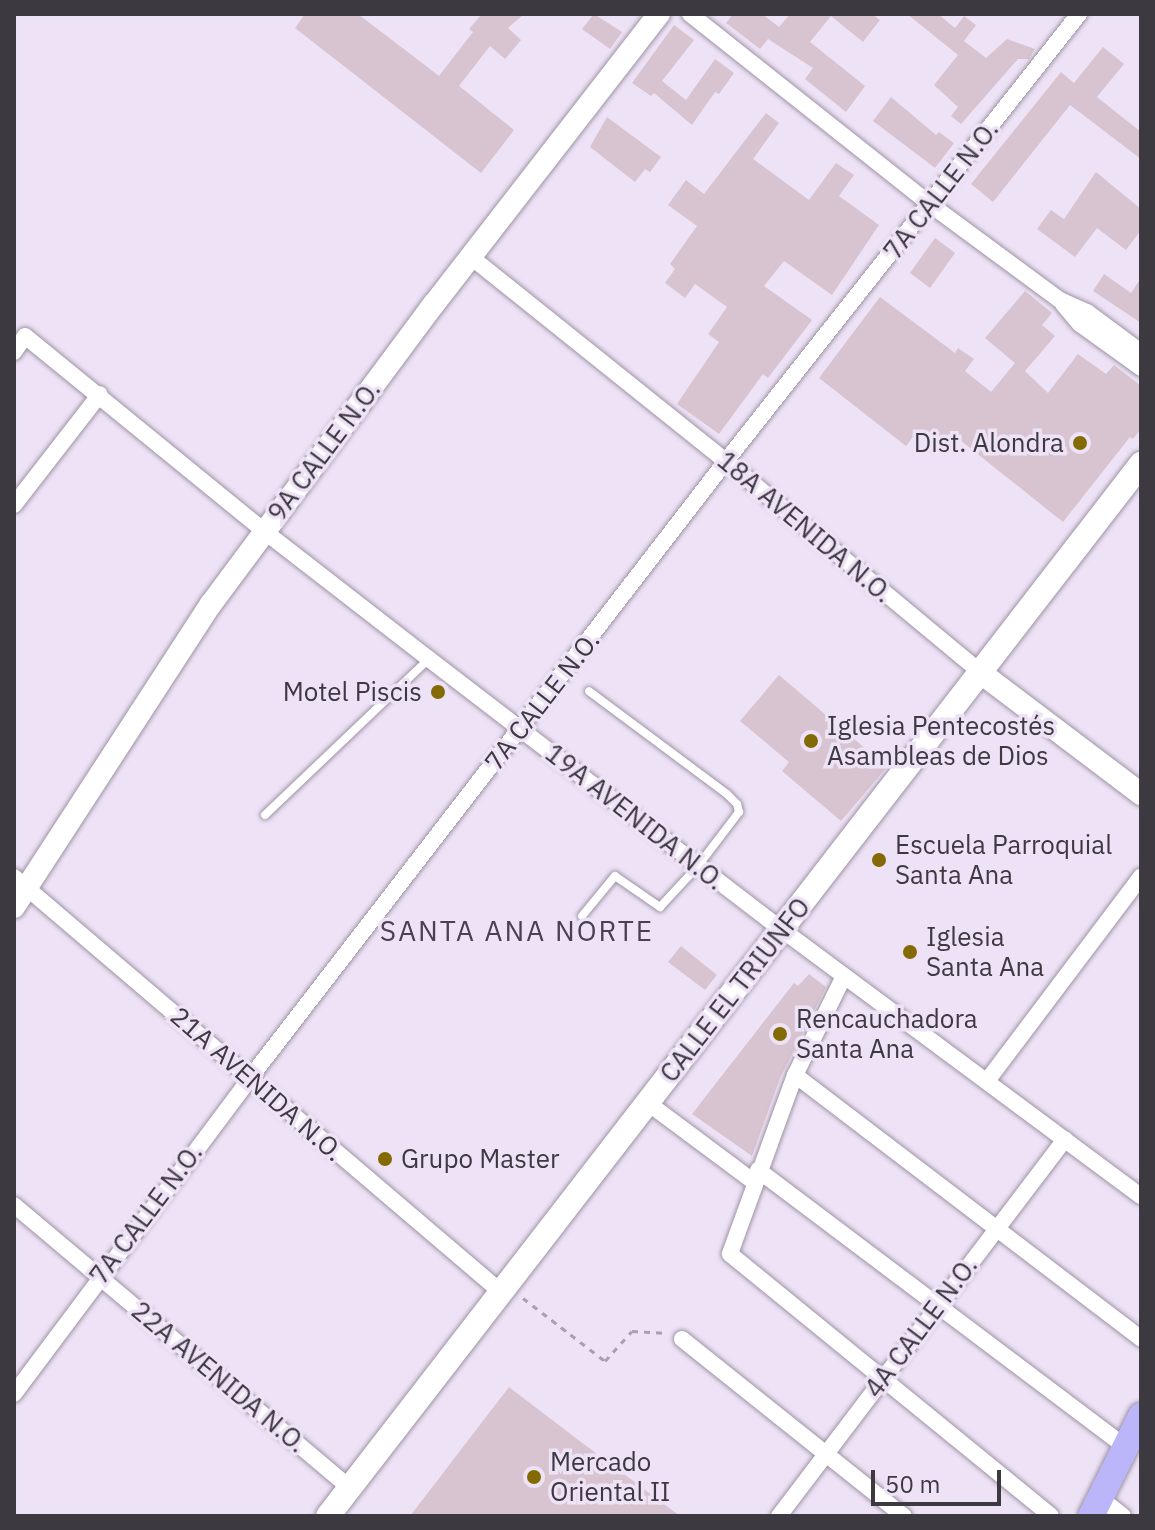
<!DOCTYPE html>
<html>
<head>
<meta charset="utf-8">
<style>
	body { margin:0 }
	#map { position:relative; width:1155px; height:1530px; overflow:hidden; background:#eee2f6; font-family:"IBM Plex Sans",sans-serif }
	div>[style] { position:absolute }
	[style*='--x'] { left:calc(var(--x)*1px); top:calc(var(--y)*1px); width:calc(var(--w)*1px); rotate:calc(var(--a)*1deg) }
	.building>* { inset:0; background:#d8c4d0 }
	.path>* { height:3px; margin-top:-1.5px; transform-origin:0; background:repeating-linear-gradient(90deg,#a9a0af 0 6px,transparent 0 12px) }
	.roads { filter:drop-shadow(0 0 2px #9e93a4) drop-shadow(0 0 2px #9e93a4) }
	.service>* { height:8px; margin:-4px; padding:0 4px; transform-origin:4px; border-radius:4px; background:#fff }
	.minor>* { height:16px; margin:-8px; padding:0 8px; transform-origin:8px; border-radius:8px; background:#fff }
	.tertiary>* { height:22px; margin:-11px; padding:0 11px; transform-origin:11px; border-radius:11px; background:#fff }
	.secondary>* { height:24px; margin:-12px; padding:0 12px; transform-origin:12px; border-radius:12px; background:#fff }
	.primary>* { height:26px; margin:-13px; padding:0 13px; transform-origin:13px; border-radius:13px; background:#bbb5f9 }
	.dots>* { width:22px; height:22px; translate:-50% -50%; box-sizing:border-box; border:4px solid #eee2f6; border-radius:50% }
	span { translate:-50% -50%; white-space:nowrap; text-align:center; line-height:1.15; -webkit-text-stroke:7px #eee2f6; paint-order:stroke }
	.street-label { font-size:26px; color:#3d3940 }
	.poi-label { font-size:26px; color:#3d3940 }
	.right { translate:-100% -50%; text-align:right }
	.left { translate:0 -50%; text-align:left }
	.neighbourhood-label { font-size:28px; color:#4a4050; letter-spacing:2px }
	.frame { position:absolute; inset:0; border:16px solid #3d3940; pointer-events:none }
	.scale { position:absolute; left:871px; top:1470px; width:130px; height:36px; box-sizing:border-box; border:4px solid #3d3940; border-top:0; padding-left:10px; font-size:24px; line-height:28px; white-space:nowrap; color:#3d3940; -webkit-text-stroke:6px #eee2f6; paint-order:stroke }
</style>
</head>
<body>
<div id="map">
	<div class="building">
		<i style="clip-path:polygon(305px 14px,358px 14px,439px 76px,473px 32px,469px 29px,482px 14px,524px 14px,508px 28px,521px 40px,505px 59px,490px 46px,459px 86px,514px 130px,481px 173px,295px 28px)"></i>
		<i style="clip-path:polygon(594px 14px,622px 32px,610px 49px,582px 29px)"></i>
		<i style="clip-path:polygon(733px 14px,762px 14px,779px 27px,790px 14px,872px 14px,880px 20px,863px 42px,831px 16px,810px 42px,865px 86px,846px 112px,805px 79px,813px 68px,768px 39px,760px 49px,726px 23px)"></i>
		<i style="clip-path:polygon(907px 14px,938px 14px,955px 28px,964px 16px,976px 25px,964px 41px,986px 58px,1007px 39px,1035px 49px,1029px 59px,1018px 59px,961px 124px,951px 116px,958px 107px,934px 85px,958px 55px)"></i>
		<i style="clip-path:polygon(674px 25px,694px 40px,662px 81px,686px 100px,715px 59px,734px 73px,719px 94px,715px 92px,692px 125px,654px 93px,651px 96px,632px 83px)"></i>
		<i style="clip-path:polygon(1103px 47px,1124px 64px,1097px 97px,1141px 132px,1141px 159px,1070px 105px,993px 202px,971px 184px,1061px 72px,1074px 83px)"></i>
		<i style="clip-path:polygon(891px 97px,936px 135px,939px 132px,954px 143px,935px 168px,873px 121px)"></i>
		<i style="clip-path:polygon(766px 113px,779px 123px,753px 159px,809px 200px,836px 163px,854px 175px,839px 196px,879px 225px,832px 295px,784px 261px,764px 286px,812px 320px,768px 378px,763px 374px,719px 434px,677px 404px,719px 342px,708px 334px,727px 307px,695px 284px,685px 298px,665px 283px,675px 269px,670px 264px,697px 226px,668px 205px,686px 180px,704px 194px)"></i>
		<i style="clip-path:polygon(607px 117px,661px 157px,650px 172px,645px 169px,635px 182px,590px 147px)"></i>
		<i style="clip-path:polygon(1096px 172px,1141px 209px,1141px 230px,1126px 250px,1097px 228px,1075px 257px,1037px 229px,1051px 210px,1064px 219px)"></i>
		<i style="clip-path:polygon(935px 238px,955px 253px,930px 288px,910px 273px)"></i>
		<i style="clip-path:polygon(1104px 274px,1131px 293px,1141px 278px,1141px 323px,1093px 291px)"></i>
		<i style="clip-path:polygon(1025px 291px,1052px 313px,1042px 325px,1055px 336px,1025px 371px,1048px 393px,1078px 354px,1106px 374px,1114px 365px,1141px 386px,1141px 429px,1133px 439px,1130px 437px,1063px 522px,955px 436px,943px 451px,918px 430px,906px 446px,819px 378px,880px 297px,955px 353px,958px 348px,974px 359px,965px 371px,991px 392px,1015px 363px,985px 338px)"></i>
		<i style="clip-path:polygon(779px 675px,887px 767px,841px 821px,782px 771px,789px 762px,740px 721px)"></i>
		<i style="clip-path:polygon(681px 946px,717px 975px,705px 990px,668px 962px)"></i>
		<i style="clip-path:polygon(809px 974px,826px 987px,780px 1078px,752px 1156px,692px 1114px,794px 983px,798px 986px)"></i>
		<i style="clip-path:polygon(509px 1387px,577px 1439px,680px 1516px,410px 1516px)"></i>
	</div>
	<div class="path">
		<i style="--x:523;--y:1298;--w:103;--a:37.5"></i>
		<i style="--x:605;--y:1361;--w:40;--a:-48"></i>
		<i style="--x:632;--y:1331;--w:36;--a:3"></i>
	</div>
	<div class="roads">
		<div class="service">
			<i style="--x:265;--y:815;--w:226;--a:-43.6"></i>
			<i style="--x:582;--y:916;--w:52;--a:-50.5"></i>
			<i style="--x:615;--y:876;--w:55;--a:34.6"></i>
			<i style="--x:660;--y:907;--w:56;--a:-47.2"></i>
			<i style="--x:698;--y:866;--w:68;--a:-52.8"></i>
			<i style="--x:739;--y:812;--w:8;--a:-104"></i>
			<i style="--x:737;--y:804;--w:14;--a:-135"></i>
			<i style="--x:727;--y:794;--w:172;--a:-143.3"></i>
		</div>
		<div class="minor">
			<i style="--x:690;--y:14;--w:308;--a:38.4"></i>
			<i style="--x:931;--y:205;--w:160;--a:36.4"></i>
			<i style="--x:1060;--y:300;--w:30;--a:24"></i>
			<i style="--x:1087;--y:312;--w:67;--a:36.5"></i>
			<i style="--x:471;--y:257;--w:327;--a:38.7"></i>
			<i style="--x:726;--y:461;--w:332;--a:39.7"></i>
			<i style="--x:1063;--y:304;--w:26;--a:50"></i>
			<i style="--x:1080;--y:324;--w:75;--a:35.8"></i>
			<i style="--x:14;--y:352;--w:19;--a:-55"></i>
			<i style="--x:25;--y:336;--w:308;--a:39.2"></i>
			<i style="--x:264;--y:531;--w:209;--a:37.8"></i>
			<i style="--x:429;--y:659;--w:434;--a:37.5"></i>
			<i style="--x:773;--y:923;--w:458;--a:36.6"></i>
			<i style="--x:14;--y:505;--w:140;--a:-52.2"></i>
			<i style="--x:14;--y:877;--w:640;--a:40.44"></i>
			<i style="--x:844;--y:976;--w:110;--a:116.3"></i>
			<i style="--x:795;--y:1075;--w:190;--a:110"></i>
			<i style="--x:730;--y:1254;--w:414;--a:39.2"></i>
			<i style="--x:795;--y:1075;--w:435;--a:37.3"></i>
			<i style="--x:987;--y:1081;--w:256;--a:-53"></i>
			<i style="--x:648;--y:1103;--w:132;--a:36.7"></i>
			<i style="--x:758;--y:1170;--w:461;--a:37"></i>
			<i style="--x:14;--y:1205;--w:439;--a:40.1"></i>
			<i style="--x:682;--y:1339;--w:284;--a:38.6"></i>
			<i style="--x:14;--y:1394;--w:394;--a:-53.2"></i>
			<i style="--x:250;--y:1078;--w:779;--a:-52.35"></i>
			<i style="--x:726;--y:461;--w:570;--a:-51.7"></i>
			<i style="--x:1100;--y:1498;--w:29;--a:38"></i>
			<i style="--x:779;--y:1516;--w:473;--a:-52.8"></i>
		</div>
		<div class="tertiary">
			<i style="--x:981;--y:673;--w:201;--a:37.1"></i>
			<i style="--x:14;--y:907;--w:361;--a:-57"></i>
			<i style="--x:211;--y:604;--w:374;--a:-53.4"></i>
			<i style="--x:434;--y:304;--w:367;--a:-52.2"></i>
		</div>
		<div class="secondary">
			<i style="--x:328;--y:1516;--w:1330;--a:-52.3"></i>
		</div>
		<div class="primary">
			<i style="--x:1091;--y:1516;--w:112;--a:-63.4"></i>
		</div>
	</div>
	<div class="dots">
		<i style="left:1080px;top:443px;background:#846a04"></i>
		<i style="left:438px;top:692px;background:#846a04"></i>
		<i style="left:811px;top:741px;background:#846a04"></i>
		<i style="left:879px;top:860px;background:#846a04"></i>
		<i style="left:910px;top:952px;background:#846a04"></i>
		<i style="left:780px;top:1034px;background:#846a04"></i>
		<i style="left:385px;top:1159px;background:#846a04"></i>
		<i style="left:534px;top:1477px;background:#846a04"></i>
	</div>
	<div class="street-label">
		<span style="left:941px;top:190px;rotate:-52deg">7A CALLE N.O.</span>
		<span style="left:324px;top:451px;rotate:-53deg">9A CALLE N.O.</span>
		<span style="left:805px;top:527px;rotate:40deg">18A AVENIDA N.O.</span>
		<span style="left:542px;top:701px;rotate:-52deg">7A CALLE N.O.</span>
		<span style="left:635px;top:817px;rotate:38deg">19A AVENIDA N.O.</span>
		<span style="left:735px;top:990px;rotate:-52deg">CALLE EL TRIUNFO</span>
		<span style="left:257px;top:1084px;rotate:41deg">21A AVENIDA N.O.</span>
		<span style="left:146px;top:1214px;rotate:-53deg">7A CALLE N.O.</span>
		<span style="left:921px;top:1327px;rotate:-53deg">4A CALLE N.O.</span>
		<span style="left:219px;top:1377px;rotate:40deg">22A AVENIDA N.O.</span>
	</div>
	<div class="poi-label">
		<span class="right" style="left:1064px;top:443px">Dist. Alondra</span>
		<span class="right" style="left:422px;top:692px">Motel Piscis</span>
		<span class="left" style="left:827px;top:741px">Iglesia Pentecostés<br>Asambleas de Dios</span>
		<span class="left" style="left:895px;top:860px">Escuela Parroquial<br>Santa Ana</span>
		<span class="left" style="left:926px;top:952px">Iglesia<br>Santa Ana</span>
		<span class="left" style="left:796px;top:1034px">Rencauchadora<br>Santa Ana</span>
		<span class="left" style="left:401px;top:1159px">Grupo Master</span>
		<span class="left" style="left:550px;top:1477px">Mercado<br>Oriental II</span>
	</div>
	<div class="neighbourhood-label">
		<span style="left:517px;top:931px">SANTA ANA NORTE</span>
	</div>
	<div class="frame"></div>
	<div class="scale">50 m</div>
</div>
</body>
</html>
